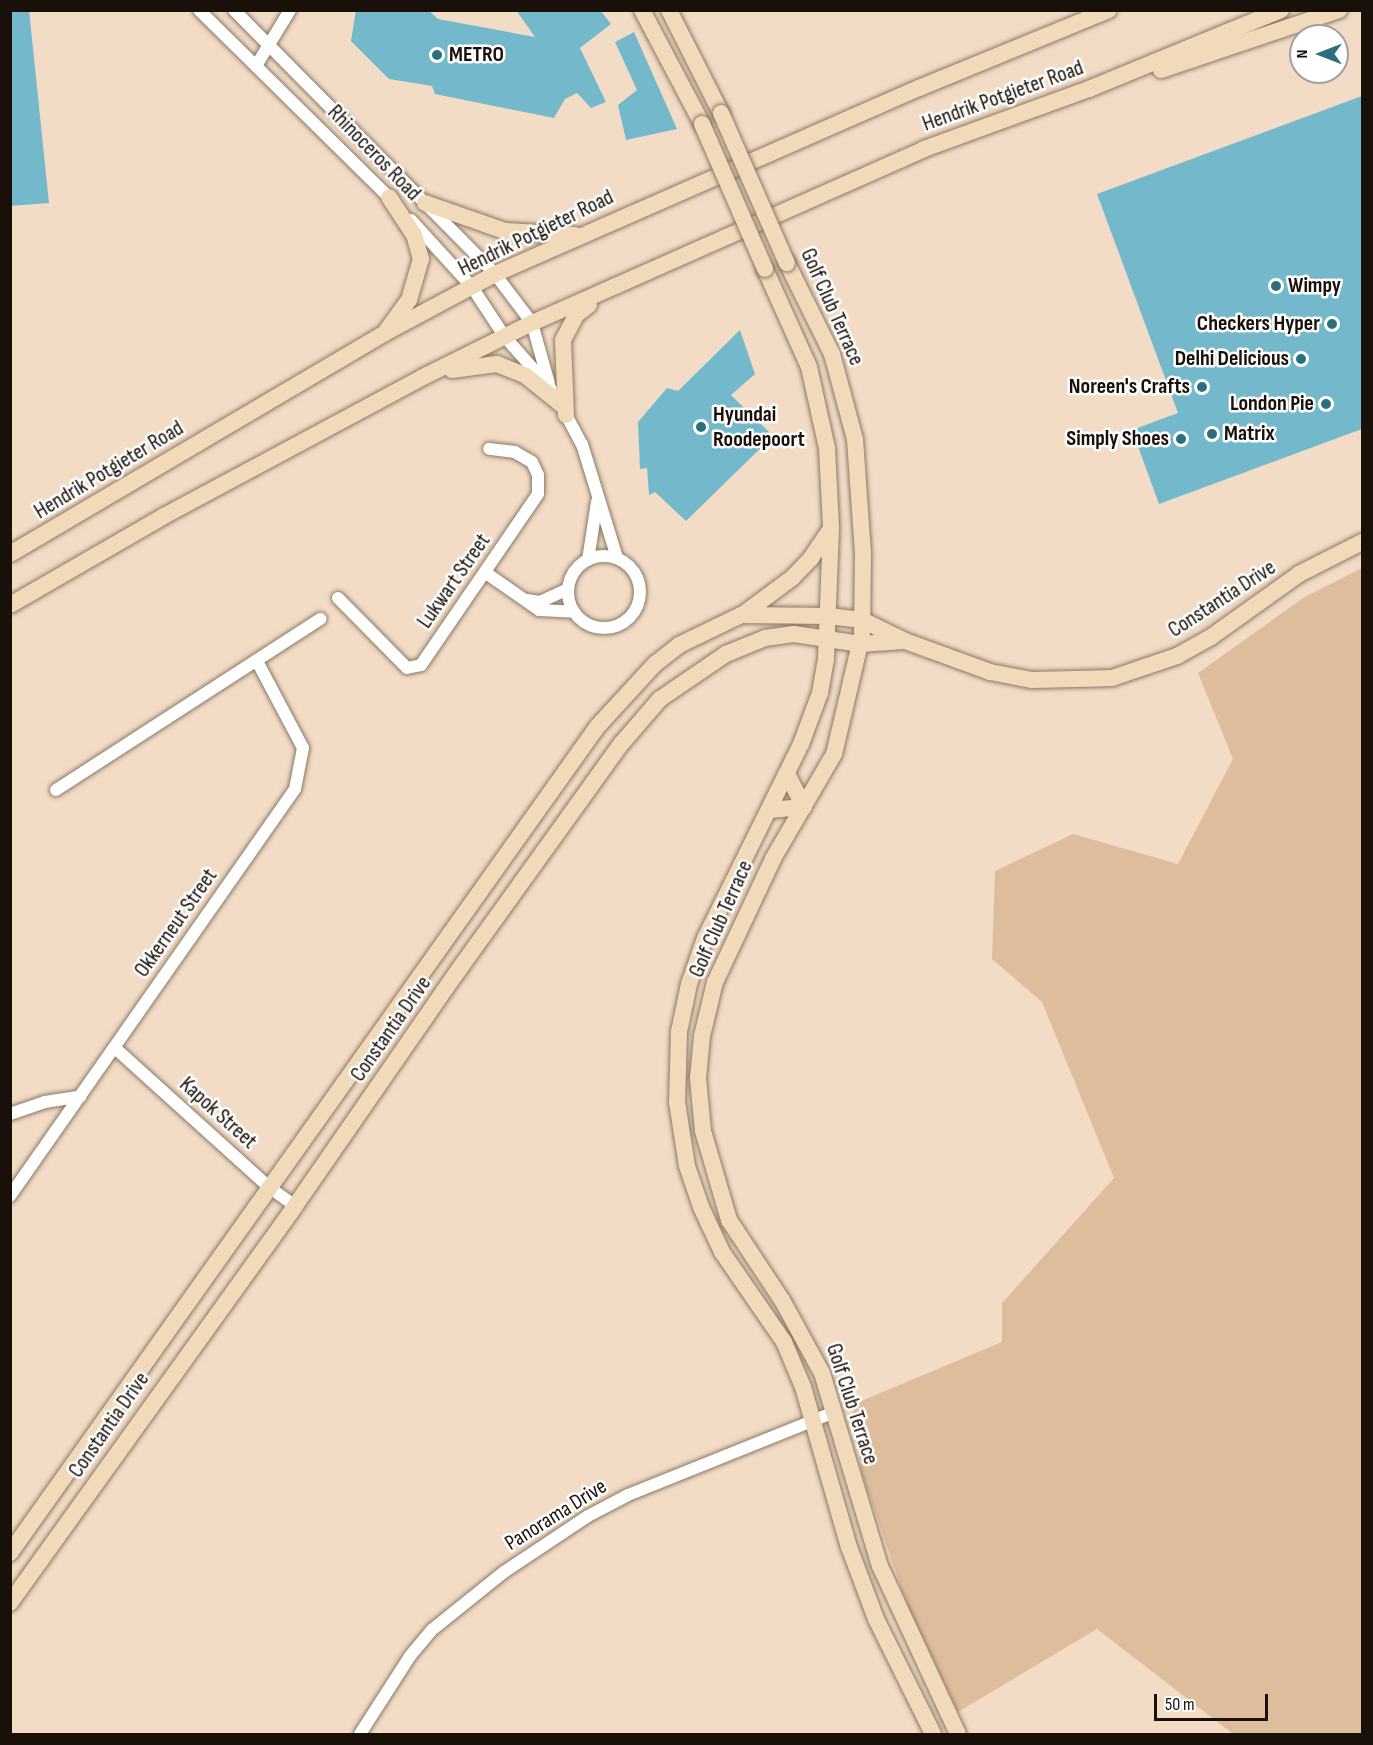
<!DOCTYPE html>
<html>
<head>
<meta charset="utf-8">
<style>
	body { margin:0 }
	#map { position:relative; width:1373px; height:1745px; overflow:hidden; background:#f2dcc6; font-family:"Sofia Sans Condensed",sans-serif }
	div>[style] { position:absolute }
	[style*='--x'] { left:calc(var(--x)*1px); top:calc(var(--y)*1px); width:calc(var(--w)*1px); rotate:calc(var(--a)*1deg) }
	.green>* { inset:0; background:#debd9c }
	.building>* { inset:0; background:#74b9cb }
	.roads { filter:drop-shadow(0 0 2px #8c7864) drop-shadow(0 0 2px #8c7864) }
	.street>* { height:12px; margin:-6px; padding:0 6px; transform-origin:6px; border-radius:6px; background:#fff }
	.street>.ring { margin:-6px; padding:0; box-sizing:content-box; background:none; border:12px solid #fff; border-radius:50% }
	.secondary>* { height:16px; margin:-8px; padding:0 8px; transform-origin:8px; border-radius:8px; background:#f1daba }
	.bridges { filter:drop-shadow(0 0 2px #8c7864) drop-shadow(0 0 2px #8c7864) }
	.secondary-bridge>* { height:16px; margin:-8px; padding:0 8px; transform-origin:8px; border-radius:8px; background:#f1daba }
	.dots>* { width:16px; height:16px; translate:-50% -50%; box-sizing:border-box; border:3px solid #fff; border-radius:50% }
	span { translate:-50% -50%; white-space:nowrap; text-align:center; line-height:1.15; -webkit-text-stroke:5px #fff; paint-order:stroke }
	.poi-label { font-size:22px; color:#181009; font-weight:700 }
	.left { translate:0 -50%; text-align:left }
	.right { translate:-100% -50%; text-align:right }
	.street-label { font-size:22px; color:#181009 }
	.frame { position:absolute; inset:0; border:12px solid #181009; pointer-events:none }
	.north { position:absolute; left:1289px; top:24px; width:60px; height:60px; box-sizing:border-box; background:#fff; border:2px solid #a39f9d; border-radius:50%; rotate:270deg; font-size:16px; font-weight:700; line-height:24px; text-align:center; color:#181009 }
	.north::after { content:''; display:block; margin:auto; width:21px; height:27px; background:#2b6f7f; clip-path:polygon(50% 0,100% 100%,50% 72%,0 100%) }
	.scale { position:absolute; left:1154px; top:1694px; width:114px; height:27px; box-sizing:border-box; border:3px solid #181009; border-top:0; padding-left:8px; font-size:18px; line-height:21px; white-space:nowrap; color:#181009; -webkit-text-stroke:4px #fff; paint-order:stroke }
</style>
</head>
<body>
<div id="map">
	<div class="green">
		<i style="clip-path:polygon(1362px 568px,1362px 1734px,1233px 1734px,1097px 1629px,958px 1712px,908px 1607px,863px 1477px,852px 1423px,854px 1404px,1002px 1342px,1002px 1303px,1114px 1178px,1042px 1002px,992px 959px,995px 871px,1073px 834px,1178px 864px,1233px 759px,1198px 673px,1303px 598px)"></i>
	</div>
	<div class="building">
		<i style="clip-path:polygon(10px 10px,29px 10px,49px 203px,10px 206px)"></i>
		<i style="clip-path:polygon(356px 10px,428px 10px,438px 19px,535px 37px,516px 10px,600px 10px,611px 24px,580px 48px,606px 102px,591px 108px,577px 93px,565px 99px,554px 118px,435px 94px,432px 86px,389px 79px,351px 41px)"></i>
		<i style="clip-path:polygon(634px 32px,677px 129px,626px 140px,618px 105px,637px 90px,615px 42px)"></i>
		<i style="clip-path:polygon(1362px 96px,1362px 429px,1159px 504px,1132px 430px,1178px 413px,1097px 194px)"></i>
		<i style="clip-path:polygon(740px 330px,755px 374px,731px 395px,769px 432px,770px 439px,686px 521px,655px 492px,649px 495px,647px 468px,640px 469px,638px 422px,667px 388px,678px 391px)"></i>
	</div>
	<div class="roads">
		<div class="street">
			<i style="--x:199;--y:10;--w:275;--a:44.6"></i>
			<i style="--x:234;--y:10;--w:371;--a:45.3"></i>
			<i style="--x:495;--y:274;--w:61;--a:52.9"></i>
			<i style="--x:532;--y:323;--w:63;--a:74.4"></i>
			<i style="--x:256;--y:66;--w:66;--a:-58.7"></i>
			<i style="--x:411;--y:220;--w:91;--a:47.7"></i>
			<i style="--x:472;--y:287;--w:60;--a:56.6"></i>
			<i style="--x:505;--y:337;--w:69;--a:48.5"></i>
			<i style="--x:563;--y:409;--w:40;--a:62"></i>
			<i style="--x:582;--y:444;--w:119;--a:72.9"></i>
			<i class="ring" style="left:568px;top:556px;width:60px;height:60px"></i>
			<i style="--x:588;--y:560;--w:59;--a:-81.2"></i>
			<i style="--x:486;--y:573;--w:65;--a:34.9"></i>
			<i style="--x:539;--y:610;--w:35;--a:3"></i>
			<i style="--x:338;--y:598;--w:98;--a:45.4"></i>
			<i style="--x:407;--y:668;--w:14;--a:-12"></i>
			<i style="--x:421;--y:665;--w:207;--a:-55.6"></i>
			<i style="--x:538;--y:494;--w:19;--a:-90"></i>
			<i style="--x:538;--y:475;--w:14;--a:-115"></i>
			<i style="--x:532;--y:462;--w:20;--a:-150"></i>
			<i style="--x:515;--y:452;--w:26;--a:-173"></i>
			<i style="--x:527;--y:600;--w:13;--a:9"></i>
			<i style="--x:540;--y:602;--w:31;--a:-25"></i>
			<i style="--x:56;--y:790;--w:315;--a:-32.9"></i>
			<i style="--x:115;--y:1048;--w:207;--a:42.1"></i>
			<i style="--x:269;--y:1187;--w:32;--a:36"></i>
			<i style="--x:10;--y:1114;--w:37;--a:-19"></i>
			<i style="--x:45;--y:1102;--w:36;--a:-9"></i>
			<i style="--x:10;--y:1196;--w:497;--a:-55"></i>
			<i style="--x:295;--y:789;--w:42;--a:-79"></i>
			<i style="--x:303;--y:748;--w:98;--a:-117.9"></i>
			<i style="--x:360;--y:1734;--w:93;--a:-57.3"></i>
			<i style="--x:410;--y:1656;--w:35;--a:-50"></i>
			<i style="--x:433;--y:1629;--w:91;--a:-38.8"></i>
			<i style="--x:504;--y:1572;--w:101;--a:-33.7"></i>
			<i style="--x:588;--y:1516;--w:45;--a:-27.7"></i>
			<i style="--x:628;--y:1495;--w:222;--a:-21.9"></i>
		</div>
		<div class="secondary">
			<i style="--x:642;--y:10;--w:129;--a:62.2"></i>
			<i style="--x:669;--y:10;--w:115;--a:63.2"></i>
			<i style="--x:1161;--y:70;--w:188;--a:-18.6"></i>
			<i style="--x:425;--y:203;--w:85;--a:19.3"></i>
			<i style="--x:505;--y:231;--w:70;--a:3.3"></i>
			<i style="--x:787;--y:263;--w:102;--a:63.7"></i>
			<i style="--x:832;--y:354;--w:88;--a:74.9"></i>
			<i style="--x:855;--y:439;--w:113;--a:86"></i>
			<i style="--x:863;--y:552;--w:83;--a:90.7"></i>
			<i style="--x:862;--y:635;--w:122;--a:103.2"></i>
			<i style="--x:834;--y:754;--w:121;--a:120.2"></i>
			<i style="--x:773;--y:859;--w:136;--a:115.2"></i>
			<i style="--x:715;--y:982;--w:56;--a:103.5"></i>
			<i style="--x:702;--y:1036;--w:42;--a:95.4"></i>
			<i style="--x:698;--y:1078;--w:53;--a:84.6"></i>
			<i style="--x:703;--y:1131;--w:93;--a:73.7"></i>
			<i style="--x:729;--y:1220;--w:96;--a:56.5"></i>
			<i style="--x:782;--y:1300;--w:83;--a:61.3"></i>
			<i style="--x:822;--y:1373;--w:202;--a:73.3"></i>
			<i style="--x:880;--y:1566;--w:185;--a:65.1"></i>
			<i style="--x:765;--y:269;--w:107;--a:65.8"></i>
			<i style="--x:809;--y:367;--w:83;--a:77.5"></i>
			<i style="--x:827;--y:448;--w:80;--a:87.1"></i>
			<i style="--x:831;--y:528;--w:131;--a:92.2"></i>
			<i style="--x:826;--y:659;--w:35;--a:100"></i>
			<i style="--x:820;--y:693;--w:54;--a:110.4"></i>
			<i style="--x:801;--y:744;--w:216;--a:116.3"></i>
			<i style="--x:705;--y:938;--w:49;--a:109.2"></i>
			<i style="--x:689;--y:984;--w:49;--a:101.8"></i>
			<i style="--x:679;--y:1032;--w:70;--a:91.6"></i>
			<i style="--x:677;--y:1102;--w:65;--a:81.1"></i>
			<i style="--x:687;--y:1166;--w:43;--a:71.1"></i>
			<i style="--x:701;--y:1207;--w:50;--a:65"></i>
			<i style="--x:722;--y:1252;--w:109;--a:55.4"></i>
			<i style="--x:784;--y:1342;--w:49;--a:67.1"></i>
			<i style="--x:803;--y:1387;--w:166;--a:74"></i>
			<i style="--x:849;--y:1547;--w:77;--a:69.4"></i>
			<i style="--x:876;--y:1619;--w:128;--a:63.6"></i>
			<i style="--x:387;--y:330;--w:37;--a:-54"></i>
			<i style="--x:409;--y:300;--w:43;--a:-73.7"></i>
			<i style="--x:421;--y:259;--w:25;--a:-106"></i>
			<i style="--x:414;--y:235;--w:45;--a:-123.3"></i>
			<i style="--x:452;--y:370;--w:45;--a:-7.6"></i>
			<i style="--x:497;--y:364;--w:31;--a:22"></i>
			<i style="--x:526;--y:376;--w:45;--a:38.7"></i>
			<i style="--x:566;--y:415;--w:75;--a:-92.3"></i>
			<i style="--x:563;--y:340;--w:30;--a:-62"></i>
			<i style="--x:577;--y:314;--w:15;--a:-37"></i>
			<i style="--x:10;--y:554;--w:435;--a:-30.5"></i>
			<i style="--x:385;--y:333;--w:125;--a:-28.2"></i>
			<i style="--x:495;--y:274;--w:463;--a:-23.7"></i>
			<i style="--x:919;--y:88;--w:205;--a:-22.3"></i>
			<i style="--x:10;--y:605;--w:178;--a:-30"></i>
			<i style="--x:164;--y:516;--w:292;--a:-28.2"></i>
			<i style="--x:421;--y:378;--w:124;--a:-26.4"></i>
			<i style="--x:532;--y:323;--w:429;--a:-23.9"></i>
			<i style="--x:924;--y:149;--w:176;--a:-20"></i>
			<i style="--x:1089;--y:89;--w:208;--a:-22.4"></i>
			<i style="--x:745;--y:613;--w:59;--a:-36.7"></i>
			<i style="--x:792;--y:578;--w:28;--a:-46"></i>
			<i style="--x:811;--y:558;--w:36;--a:-56"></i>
			<i style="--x:769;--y:810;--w:35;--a:-5"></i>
			<i style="--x:804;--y:807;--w:38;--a:-117"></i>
			<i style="--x:10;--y:1553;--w:1013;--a:-54.6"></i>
			<i style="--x:597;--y:727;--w:86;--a:-47.4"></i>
			<i style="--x:655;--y:664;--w:31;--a:-38"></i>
			<i style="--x:679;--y:645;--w:69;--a:-25.8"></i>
			<i style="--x:741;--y:615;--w:88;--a:0.7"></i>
			<i style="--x:829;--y:616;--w:33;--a:7"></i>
			<i style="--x:862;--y:620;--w:48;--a:26"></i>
			<i style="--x:905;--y:641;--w:90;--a:20"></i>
			<i style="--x:990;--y:672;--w:43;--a:10.8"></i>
			<i style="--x:1032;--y:680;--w:80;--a:-1.4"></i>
			<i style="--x:1112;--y:678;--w:69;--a:-18.7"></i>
			<i style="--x:1177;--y:656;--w:39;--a:-29"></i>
			<i style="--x:1211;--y:637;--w:108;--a:-35.6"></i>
			<i style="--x:1299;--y:574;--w:71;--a:-26.9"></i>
			<i style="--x:10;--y:1603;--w:489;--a:-54.3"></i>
			<i style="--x:295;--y:1206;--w:281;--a:-55.3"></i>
			<i style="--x:455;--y:975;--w:286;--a:-54.3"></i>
			<i style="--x:622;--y:743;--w:58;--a:-49.2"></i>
			<i style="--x:660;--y:699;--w:80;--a:-34.3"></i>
			<i style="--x:726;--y:654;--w:42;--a:-22.3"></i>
			<i style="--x:765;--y:638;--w:29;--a:-8"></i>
			<i style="--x:794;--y:634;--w:67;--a:8.6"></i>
			<i style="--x:860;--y:644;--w:44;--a:-3.9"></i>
		</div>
	</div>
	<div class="bridges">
		<div class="secondary-bridge">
			<i style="--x:721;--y:113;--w:164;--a:66.3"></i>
			<i style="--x:702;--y:124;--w:158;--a:66.5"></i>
		</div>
	</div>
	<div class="dots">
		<i style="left:437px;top:55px;background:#2b6f7f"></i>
		<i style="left:1276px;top:286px;background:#2b6f7f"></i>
		<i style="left:1332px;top:324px;background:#2b6f7f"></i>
		<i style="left:1301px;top:359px;background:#2b6f7f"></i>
		<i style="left:1202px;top:387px;background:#2b6f7f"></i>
		<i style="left:1326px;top:404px;background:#2b6f7f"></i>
		<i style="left:701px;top:427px;background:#2b6f7f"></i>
		<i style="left:1212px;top:434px;background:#2b6f7f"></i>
		<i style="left:1181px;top:439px;background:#2b6f7f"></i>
	</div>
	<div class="poi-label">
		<span class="left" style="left:449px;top:55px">METRO</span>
		<span class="left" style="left:1288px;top:286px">Wimpy</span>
		<span class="right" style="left:1320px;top:324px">Checkers Hyper</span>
		<span class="right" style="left:1289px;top:359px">Delhi Delicious</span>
		<span class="right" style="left:1190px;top:387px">Noreen's Crafts</span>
		<span class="right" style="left:1314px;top:404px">London Pie</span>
		<span class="left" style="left:713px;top:427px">Hyundai<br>Roodepoort</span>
		<span class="left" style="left:1224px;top:434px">Matrix</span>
		<span class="right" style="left:1169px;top:439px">Simply Shoes</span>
	</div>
	<div class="street-label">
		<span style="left:1003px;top:96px;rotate:-20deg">Hendrik Potgieter Road</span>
		<span style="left:374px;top:153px;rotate:46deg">Rhinoceros Road</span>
		<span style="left:536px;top:233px;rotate:-26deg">Hendrik Potgieter Road</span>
		<span style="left:832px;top:307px;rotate:66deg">Golf Club Terrace</span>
		<span style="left:109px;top:470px;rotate:-31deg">Hendrik Potgieter Road</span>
		<span style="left:454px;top:581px;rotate:-55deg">Lukwart Street</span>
		<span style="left:1222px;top:599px;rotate:-33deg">Constantia Drive</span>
		<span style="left:721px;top:919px;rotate:-66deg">Golf Club Terrace</span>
		<span style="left:176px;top:923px;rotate:-55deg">Okkerneut Street</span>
		<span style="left:391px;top:1029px;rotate:-55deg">Constantia Drive</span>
		<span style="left:218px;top:1113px;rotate:42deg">Kapok Street</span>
		<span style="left:852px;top:1404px;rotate:72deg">Golf Club Terrace</span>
		<span style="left:109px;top:1425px;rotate:-55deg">Constantia Drive</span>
		<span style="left:556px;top:1515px;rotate:-32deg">Panorama Drive</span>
	</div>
	<div class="frame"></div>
	<div class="north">N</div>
	<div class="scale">50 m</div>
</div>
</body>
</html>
